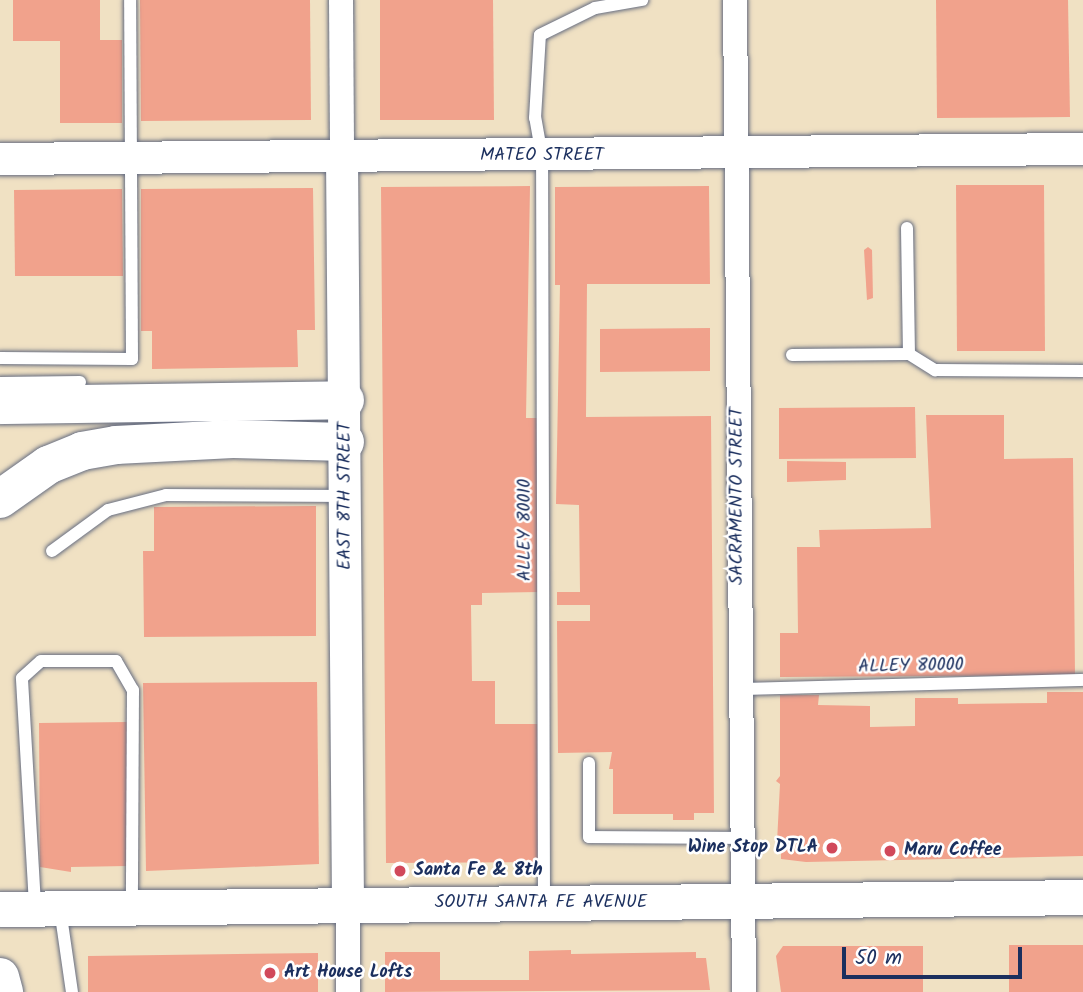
<!DOCTYPE html>
<html>
<head>
<meta charset="utf-8">
<style>
	body { margin:0 }
	#map { position:relative; width:1083px; height:992px; overflow:hidden; background:#f0e1c3; font-family:Kalam,sans-serif }
	div>[style] { position:absolute }
	[style*='--x'] { left:calc(var(--x)*1px); top:calc(var(--y)*1px); width:calc(var(--w)*1px); rotate:calc(var(--a)*1deg) }
	.building>* { inset:0; background:#f1a28c }
	.roads { filter:drop-shadow(0 0 2px #666d81) drop-shadow(0 0 2px #666d81) }
	.service>* { height:12px; margin:-6px; padding:0 6px; transform-origin:6px; border-radius:6px; background:#fff }
	.minor>* { height:24px; margin:-12px; padding:0 12px; transform-origin:12px; border-radius:12px; background:#fff }
	.tertiary>* { height:32px; margin:-16px; padding:0 16px; transform-origin:16px; border-radius:16px; background:#fff }
	.secondary>* { height:35px; margin:-17.5px; padding:0 17.5px; transform-origin:17.5px; border-radius:17.5px; background:#fff }
	.motorway>* { height:38px; margin:-19px; padding:0 19px; transform-origin:19px; border-radius:19px; background:#fff }
	.dots>* { width:19px; height:19px; translate:-50% -50%; box-sizing:border-box; border:4px solid #fff; border-radius:50% }
	span { translate:-50% -50%; white-space:nowrap; text-align:center; line-height:1.15; -webkit-text-stroke:5px #fff; paint-order:stroke }
	.street-label { font-size:18px; color:#1b2f5e }
	.poi-label { font-size:18px; color:#1b2f5e; font-weight:700 }
	.right { translate:-100% -50%; text-align:right }
	.left { translate:0 -50%; text-align:left }
	.scale { position:absolute; left:842px; top:947px; width:180px; height:32px; box-sizing:border-box; border:4px solid #1b2f5e; border-top:0; padding-left:9px; font-size:21px; line-height:24px; white-space:nowrap; color:#1b2f5e; -webkit-text-stroke:5px #fff; paint-order:stroke }
</style>
</head>
<body>
<div id="map">
	<div class="building">
		<i style="clip-path:polygon(13px 0,100px 0,100px 40px,122px 40px,122px 123px,60px 123px,60px 41px,13px 41px)"></i>
		<i style="clip-path:polygon(140px 0,310px 0,311px 120px,141px 121px)"></i>
		<i style="clip-path:polygon(380px 0,493px 0,494px 120px,380px 120px)"></i>
		<i style="clip-path:polygon(936px 0,1068px 0,1070px 117px,937px 118px)"></i>
		<i style="clip-path:polygon(956px 185px,1044px 185px,1045px 351px,957px 351px)"></i>
		<i style="clip-path:polygon(530px 186px,526px 418px,538px 418px,539px 592px,482px 593px,482px 605px,471px 605px,472px 681px,495px 681px,495px 724px,540px 724px,541px 862px,386px 863px,381px 187px)"></i>
		<i style="clip-path:polygon(709px 186px,710px 284px,587px 284px,586px 417px,711px 416px,714px 813px,694px 813px,694px 820px,673px 820px,673px 814px,613px 814px,613px 769px,609px 769px,612px 752px,558px 753px,557px 621px,590px 621px,590px 605px,557px 605px,557px 592px,580px 592px,579px 505px,556px 504px,560px 285px,555px 285px,555px 187px)"></i>
		<i style="clip-path:polygon(313px 188px,315px 330px,297px 330px,298px 367px,152px 369px,152px 331px,141px 331px,141px 189px)"></i>
		<i style="clip-path:polygon(122px 189px,123px 276px,15px 276px,14px 190px)"></i>
		<i style="clip-path:polygon(868px 247px,872px 250px,873px 298px,867px 300px,864px 250px)"></i>
		<i style="clip-path:polygon(710px 328px,710px 371px,600px 372px,600px 329px)"></i>
		<i style="clip-path:polygon(915px 407px,916px 458px,779px 459px,779px 408px)"></i>
		<i style="clip-path:polygon(926px 415px,1004px 415px,1004px 459px,1073px 458px,1075px 675px,780px 677px,780px 633px,798px 633px,797px 547px,820px 547px,819px 530px,931px 528px)"></i>
		<i style="clip-path:polygon(787px 461px,846px 462px,846px 480px,787px 482px)"></i>
		<i style="clip-path:polygon(316px 506px,316px 636px,144px 637px,143px 551px,154px 551px,154px 507px)"></i>
		<i style="clip-path:polygon(317px 682px,319px 864px,146px 871px,143px 683px)"></i>
		<i style="clip-path:polygon(1047px 692px,1083px 692px,1083px 856px,806px 862px,781px 859px,781px 852px,777px 852px,781px 849px,777px 842px,780px 784px,776px 781px,780px 776px,780px 695px,819px 695px,818px 705px,870px 706px,870px 727px,915px 726px,915px 698px,958px 698px,958px 704px,1047px 703px)"></i>
		<i style="clip-path:polygon(127px 722px,127px 866px,71px 867px,71px 872px,40px 867px,39px 723px)"></i>
		<i style="clip-path:polygon(1009px 945px,1083px 945px,1083px 992px,1009px 992px)"></i>
		<i style="clip-path:polygon(783px 946px,923px 946px,923px 992px,781px 992px,776px 956px)"></i>
		<i style="clip-path:polygon(571px 950px,571px 954px,696px 952px,696px 958px,706px 958px,710px 990px,385px 992px,385px 952px,440px 952px,440px 980px,529px 980px,529px 951px)"></i>
		<i style="clip-path:polygon(318px 953px,318px 992px,88px 992px,88px 956px)"></i>
	</div>
	<div class="roads">
		<div class="service">
			<i style="--x:907;--y:228;--w:126;--a:89.1"></i>
			<i style="--x:909;--y:354;--w:31;--a:32"></i>
			<i style="--x:935;--y:370;--w:148;--a:0.4"></i>
			<i style="--x:792;--y:355;--w:117;--a:-0.5"></i>
			<i style="--x:0;--y:358;--w:132;--a:0.4"></i>
			<i style="--x:132;--y:359;--w:359;--a:-90.3"></i>
			<i style="--x:0;--y:383;--w:80;--a:-0.7"></i>
			<i style="--x:52;--y:551;--w:69;--a:-36.2"></i>
			<i style="--x:108;--y:510;--w:60;--a:-14.5"></i>
			<i style="--x:166;--y:495;--w:179;--a:0.3"></i>
			<i style="--x:740;--y:689;--w:343;--a:-1.5"></i>
			<i style="--x:589;--y:763;--w:74;--a:90"></i>
			<i style="--x:589;--y:837;--w:155;--a:0.4"></i>
			<i style="--x:544;--y:899;--w:743;--a:-90.15"></i>
			<i style="--x:542;--y:156;--w:39;--a:-100"></i>
			<i style="--x:535;--y:118;--w:83;--a:-86.6"></i>
			<i style="--x:540;--y:35;--w:61;--a:-26.1"></i>
			<i style="--x:595;--y:8;--w:48;--a:-9.7"></i>
			<i style="--x:35;--y:905;--w:227;--a:-93.3"></i>
			<i style="--x:22;--y:678;--w:25;--a:-42"></i>
			<i style="--x:41;--y:661;--w:75;--a:0"></i>
			<i style="--x:116;--y:661;--w:34;--a:60"></i>
			<i style="--x:133;--y:690;--w:215;--a:90.3"></i>
			<i style="--x:60;--y:909;--w:84;--a:81.8"></i>
		</div>
		<div class="minor">
			<i style="--x:341;--y:0;--w:157;--a:89.6"></i>
			<i style="--x:735;--y:0;--w:992;--a:89.48"></i>
			<i style="--x:348;--y:992;--w:88;--a:-90"></i>
		</div>
		<div class="tertiary">
			<i style="--x:342;--y:157;--w:747;--a:89.54"></i>
			<i style="--x:0;--y:159;--w:1083;--a:-0.53"></i>
		</div>
		<div class="secondary">
			<i style="--x:0;--y:909;--w:1083;--a:-0.63"></i>
		</div>
		<div class="motorway">
			<i style="--x:0;--y:405;--w:345;--a:-0.8"></i>
			<i style="--x:0;--y:499;--w:59;--a:-35.3"></i>
			<i style="--x:48;--y:465;--w:37;--a:-22"></i>
			<i style="--x:82;--y:451;--w:35;--a:-10"></i>
			<i style="--x:116;--y:445;--w:117;--a:-2.9"></i>
			<i style="--x:233;--y:439;--w:112;--a:1.5"></i>
			<i style="--x:0;--y:977;--w:16;--a:75"></i>
		</div>
	</div>
	<div class="dots">
		<i style="left:832px;top:848px;background:#d1495b"></i>
		<i style="left:890px;top:851px;background:#d1495b"></i>
		<i style="left:400px;top:871px;background:#d1495b"></i>
		<i style="left:270px;top:973px;background:#d1495b"></i>
	</div>
	<div class="street-label">
		<span style="left:542px;top:156px">MATEO STREET</span>
		<span style="left:346px;top:496px;rotate:-90deg">EAST 8TH STREET</span>
		<span style="left:738px;top:496px;rotate:-90deg">SACRAMENTO STREET</span>
		<span style="left:526px;top:530px;rotate:-90deg">ALLEY 80010</span>
		<span style="left:911px;top:667px;rotate:-1deg">ALLEY 80000</span>
		<span style="left:541px;top:903px">SOUTH SANTA FE AVENUE</span>
	</div>
	<div class="poi-label">
		<span class="right" style="left:818px;top:848px">Wine Stop DTLA</span>
		<span class="left" style="left:904px;top:851px">Maru Coffee</span>
		<span class="left" style="left:414px;top:871px">Santa Fe &amp; 8th</span>
		<span class="left" style="left:284px;top:973px">Art House Lofts</span>
	</div>
	<div class="scale">50 m</div>
</div>
</body>
</html>
